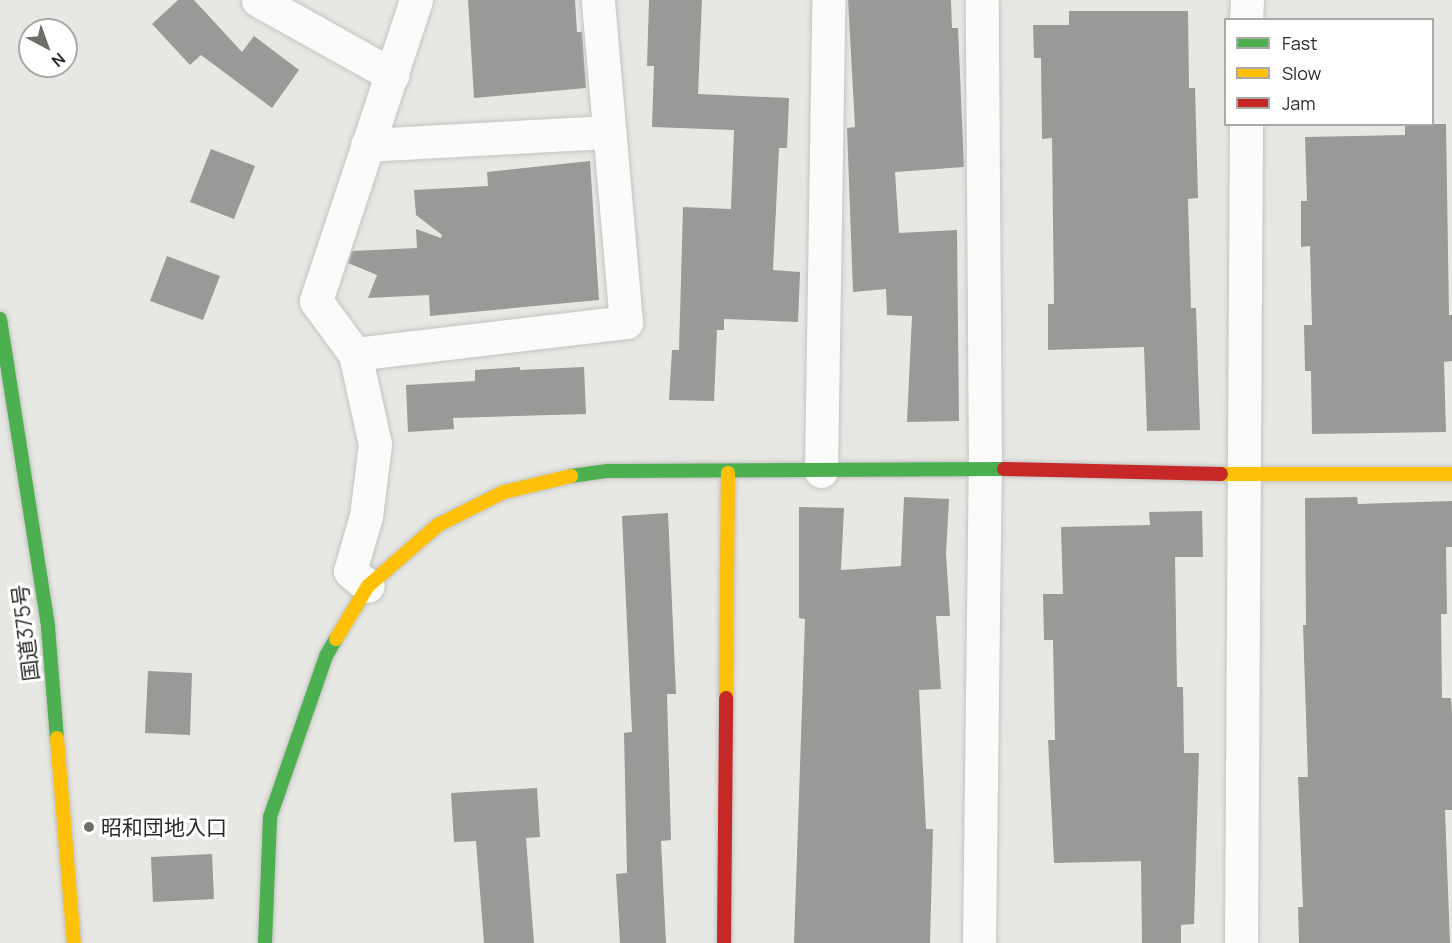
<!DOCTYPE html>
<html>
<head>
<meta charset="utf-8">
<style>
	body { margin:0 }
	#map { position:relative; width:1452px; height:943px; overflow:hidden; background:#e7e7e3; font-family:Manrope,"Noto Sans JP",sans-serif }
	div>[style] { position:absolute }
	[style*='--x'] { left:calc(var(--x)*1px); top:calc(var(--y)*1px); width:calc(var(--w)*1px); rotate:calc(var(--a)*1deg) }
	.building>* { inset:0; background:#999a97 }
	.roads { filter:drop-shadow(0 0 2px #c3c3c0) drop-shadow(0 0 2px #c3c3c0) }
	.street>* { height:33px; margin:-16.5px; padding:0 16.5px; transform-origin:16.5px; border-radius:16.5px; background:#fbfbfb }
	.fast>* { height:14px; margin:-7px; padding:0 7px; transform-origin:7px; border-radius:7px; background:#4caf50 }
	.slow>* { height:14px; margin:-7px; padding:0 7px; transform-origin:7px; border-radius:7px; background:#ffc107 }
	.jam>* { height:14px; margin:-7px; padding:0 7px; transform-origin:7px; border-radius:7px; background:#c62828 }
	.dots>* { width:16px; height:16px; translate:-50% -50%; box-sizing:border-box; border:3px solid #fff; border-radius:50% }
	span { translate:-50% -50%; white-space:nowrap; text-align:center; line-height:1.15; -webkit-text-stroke:6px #fff; paint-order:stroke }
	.street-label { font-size:21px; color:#2b2b28 }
	.poi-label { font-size:21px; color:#2b2b28 }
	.left { translate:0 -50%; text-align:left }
	.legend { position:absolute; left:1224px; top:18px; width:210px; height:108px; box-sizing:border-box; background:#fff; border:2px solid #aaaaa9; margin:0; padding:8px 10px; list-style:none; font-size:18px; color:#2b2b28 }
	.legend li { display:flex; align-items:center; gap:12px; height:30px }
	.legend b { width:30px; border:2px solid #aaaaa9 }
	.north { position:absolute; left:18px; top:18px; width:60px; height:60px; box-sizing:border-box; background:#fff; border:2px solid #aaaaa9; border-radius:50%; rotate:139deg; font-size:16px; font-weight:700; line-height:24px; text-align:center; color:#2b2b28 }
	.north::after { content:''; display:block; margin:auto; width:21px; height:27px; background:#6d6d69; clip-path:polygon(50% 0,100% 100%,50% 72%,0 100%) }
</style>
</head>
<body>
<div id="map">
	<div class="building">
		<i style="clip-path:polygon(178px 0,194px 0,242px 52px,254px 36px,299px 70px,272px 108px,201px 55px,190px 65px,152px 24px)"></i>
		<i style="clip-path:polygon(468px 0,575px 0,577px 32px,582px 32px,586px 88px,474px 98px)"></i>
		<i style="clip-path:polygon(649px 0,702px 0,698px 94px,789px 98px,787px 148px,779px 148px,773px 270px,800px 272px,798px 322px,724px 319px,724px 330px,717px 330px,714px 401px,669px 400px,672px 350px,679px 350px,683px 207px,731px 209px,734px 130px,652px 127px,654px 66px,647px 66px)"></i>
		<i style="clip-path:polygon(848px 0,951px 0,952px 28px,958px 28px,964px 167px,895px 172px,899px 233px,957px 230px,959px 421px,907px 422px,912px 316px,887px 315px,886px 289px,853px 292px,847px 128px,855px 127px)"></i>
		<i style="clip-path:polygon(1069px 11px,1188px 11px,1189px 88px,1195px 88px,1198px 198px,1188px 199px,1191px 308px,1196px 308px,1200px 430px,1147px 431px,1144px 347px,1048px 350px,1048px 304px,1054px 304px,1052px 138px,1042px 139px,1041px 58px,1034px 58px,1033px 25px,1069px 25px)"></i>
		<i style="clip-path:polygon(1405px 124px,1446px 124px,1449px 315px,1452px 315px,1452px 361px,1444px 362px,1446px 432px,1312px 434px,1311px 371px,1305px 371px,1304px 325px,1312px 325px,1310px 246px,1301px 247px,1301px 201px,1307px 201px,1305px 137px,1405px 135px)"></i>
		<i style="clip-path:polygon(211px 149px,255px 166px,234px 219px,190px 202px)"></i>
		<i style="clip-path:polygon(590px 161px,599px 300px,430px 316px,429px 295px,368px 298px,377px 275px,348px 263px,352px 251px,417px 248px,416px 229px,441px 238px,442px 235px,416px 215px,414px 190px,488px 186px,487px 172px)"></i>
		<i style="clip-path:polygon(167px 256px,220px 276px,203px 320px,150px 301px)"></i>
		<i style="clip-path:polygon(520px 367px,520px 370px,584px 367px,586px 414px,453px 418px,454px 429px,408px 432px,406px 385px,475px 381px,475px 370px)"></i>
		<i style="clip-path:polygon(904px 497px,949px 499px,946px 554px,950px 616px,936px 616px,941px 689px,919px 690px,926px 829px,933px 829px,930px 943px,794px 943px,805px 619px,799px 618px,799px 507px,844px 508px,841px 570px,901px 566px)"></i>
		<i style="clip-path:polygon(1357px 497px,1358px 504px,1452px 501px,1452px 547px,1446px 547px,1447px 614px,1441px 614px,1442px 698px,1451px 698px,1452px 714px,1452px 810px,1445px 810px,1450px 943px,1299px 943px,1298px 907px,1303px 907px,1298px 777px,1308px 777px,1303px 625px,1306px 625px,1305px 498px)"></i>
		<i style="clip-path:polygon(1202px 511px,1203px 557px,1175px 557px,1177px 687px,1183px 687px,1184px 753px,1199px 753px,1194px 924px,1181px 925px,1181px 943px,1142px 943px,1141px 861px,1054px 863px,1048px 740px,1055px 740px,1053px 640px,1044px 640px,1043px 594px,1063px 594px,1061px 527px,1150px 525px,1149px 512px)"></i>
		<i style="clip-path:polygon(668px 513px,676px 694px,667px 694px,671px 840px,661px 841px,666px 943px,620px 943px,616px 874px,627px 873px,624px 733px,632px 732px,622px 516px)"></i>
		<i style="clip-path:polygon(148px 671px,192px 673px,190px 735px,145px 733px)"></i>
		<i style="clip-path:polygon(537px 788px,540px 837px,526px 838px,534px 943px,484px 943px,476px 841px,454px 842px,451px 793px)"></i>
		<i style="clip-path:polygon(212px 854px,214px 899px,153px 902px,151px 857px)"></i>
	</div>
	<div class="roads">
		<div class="street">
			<i style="--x:258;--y:0;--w:154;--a:29.2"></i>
			<i style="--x:416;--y:0;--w:317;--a:108.4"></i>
			<i style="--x:316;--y:301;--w:66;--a:53.7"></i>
			<i style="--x:355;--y:354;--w:273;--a:-6.7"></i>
			<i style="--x:626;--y:322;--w:323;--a:-95"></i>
			<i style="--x:1246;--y:20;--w:20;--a:-87"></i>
			<i style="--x:367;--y:145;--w:241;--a:-3.1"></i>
			<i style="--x:355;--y:354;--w:92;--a:77.5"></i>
			<i style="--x:375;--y:444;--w:73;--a:97.1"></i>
			<i style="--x:366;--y:516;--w:57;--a:106.2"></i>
			<i style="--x:350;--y:571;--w:23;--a:40"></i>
			<i style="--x:821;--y:471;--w:471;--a:-89.1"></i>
			<i style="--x:979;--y:943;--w:474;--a:-89.3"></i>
			<i style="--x:985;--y:469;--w:469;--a:-90.4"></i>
			<i style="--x:1241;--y:943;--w:819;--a:-89.65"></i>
		</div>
		<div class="fast">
			<i style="--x:0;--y:319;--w:312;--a:81.1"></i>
			<i style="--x:48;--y:627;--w:111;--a:85.4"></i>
			<i style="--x:571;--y:476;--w:37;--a:-8"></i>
			<i style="--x:608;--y:471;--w:396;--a:-0.3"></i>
			<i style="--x:265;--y:943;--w:126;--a:-87.7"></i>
			<i style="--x:270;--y:817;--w:170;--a:-70.8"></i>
			<i style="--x:326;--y:656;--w:20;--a:-60"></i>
		</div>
		<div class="slow">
			<i style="--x:1221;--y:474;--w:231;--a:0"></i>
			<i style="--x:336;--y:639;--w:62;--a:-58.9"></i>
			<i style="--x:368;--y:586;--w:93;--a:-41.1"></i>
			<i style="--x:438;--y:525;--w:74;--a:-26.6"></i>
			<i style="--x:504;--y:492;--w:69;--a:-13.4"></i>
			<i style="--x:726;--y:698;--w:225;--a:-89.5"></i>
			<i style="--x:57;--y:738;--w:206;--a:85.3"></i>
		</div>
		<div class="jam">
			<i style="--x:1004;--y:469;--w:217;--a:1.3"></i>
			<i style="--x:724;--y:943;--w:245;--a:-89.5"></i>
		</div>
	</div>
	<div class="dots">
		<i style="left:89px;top:827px;background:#6d6d69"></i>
	</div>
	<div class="street-label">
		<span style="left:25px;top:633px;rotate:-97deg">国道375号</span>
	</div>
	<div class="poi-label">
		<span class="left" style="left:101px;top:827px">昭和団地入口</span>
	</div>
	<ul class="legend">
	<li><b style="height:8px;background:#4caf50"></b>Fast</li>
	<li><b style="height:8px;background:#ffc107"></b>Slow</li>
	<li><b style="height:8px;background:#c62828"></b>Jam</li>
	</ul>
	<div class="north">N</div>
</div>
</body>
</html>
